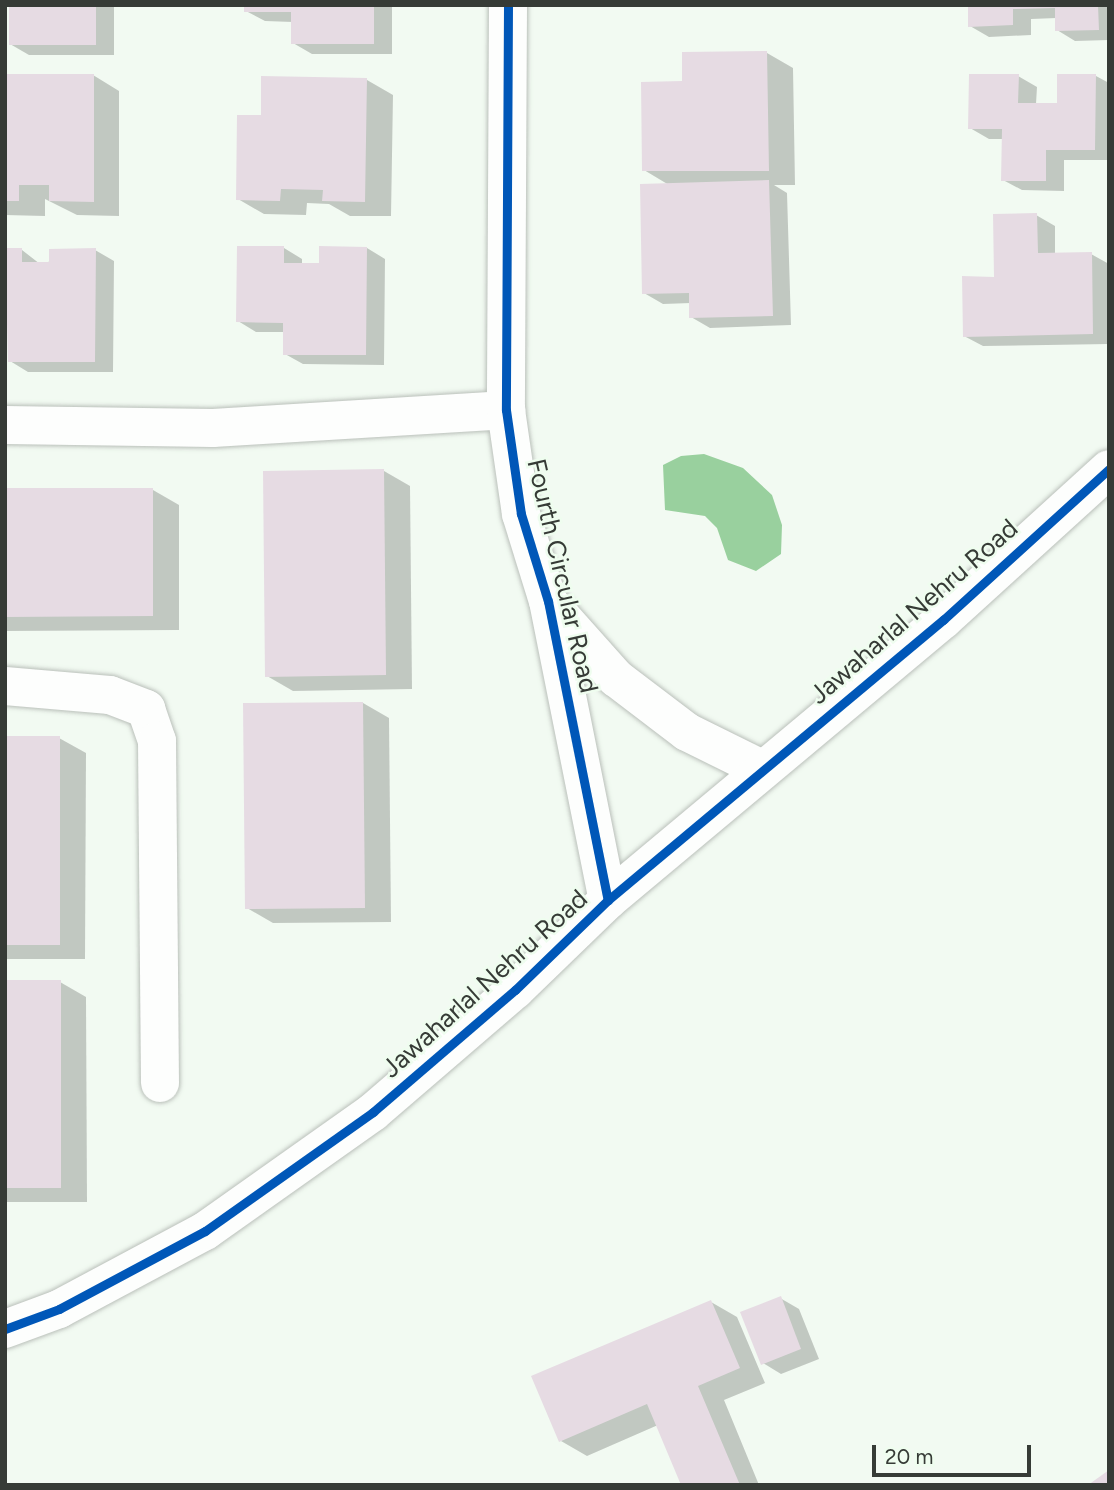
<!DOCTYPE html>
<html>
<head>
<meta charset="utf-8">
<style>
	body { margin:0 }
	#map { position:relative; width:1114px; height:1490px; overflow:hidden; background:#f2faf2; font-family:Figtree,sans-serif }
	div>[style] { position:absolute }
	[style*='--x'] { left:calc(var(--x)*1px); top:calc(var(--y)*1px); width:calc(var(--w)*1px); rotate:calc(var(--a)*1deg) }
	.water>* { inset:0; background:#99d09e }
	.shadow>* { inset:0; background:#0003 }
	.building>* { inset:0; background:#e6dbe3 }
	.roads { filter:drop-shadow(0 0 2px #bac0ba) drop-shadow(0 0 2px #bac0ba) }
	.street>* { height:38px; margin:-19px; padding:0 19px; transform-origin:19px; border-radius:19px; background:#fdfefd }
	.secondary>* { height:38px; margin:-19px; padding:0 19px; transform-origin:19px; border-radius:19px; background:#fdfefd }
	.cycleway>* { height:9px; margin:-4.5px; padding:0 4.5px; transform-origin:4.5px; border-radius:4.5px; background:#0057b8 }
	span { translate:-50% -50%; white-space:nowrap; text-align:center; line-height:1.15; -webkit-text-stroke:5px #effdef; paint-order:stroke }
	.street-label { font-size:26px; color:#363b36 }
	.frame { position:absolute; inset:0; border:7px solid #363b36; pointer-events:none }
	.scale { position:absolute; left:872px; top:1445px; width:159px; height:32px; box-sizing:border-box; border:4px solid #363b36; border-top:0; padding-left:9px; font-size:21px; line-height:24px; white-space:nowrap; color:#363b36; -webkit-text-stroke:5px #effdef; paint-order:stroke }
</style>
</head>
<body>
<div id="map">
	<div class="water">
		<i style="clip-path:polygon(704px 454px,743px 468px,772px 495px,782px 525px,781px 554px,756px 571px,728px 560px,717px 528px,705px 516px,665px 510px,663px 465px,681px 456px)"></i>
	</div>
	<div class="shadow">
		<i style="clip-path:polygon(11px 5px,114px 5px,114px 55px,29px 55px,10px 44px)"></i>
		<i style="clip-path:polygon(246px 5px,392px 5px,392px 54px,312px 54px,293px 43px,293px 22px,265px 21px,246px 11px)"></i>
		<i style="clip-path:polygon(970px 5px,1109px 5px,1109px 40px,1075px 41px,1057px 30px,1057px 18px,1031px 19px,1031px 35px,989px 37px,970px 26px)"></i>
		<i style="clip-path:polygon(767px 53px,793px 68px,795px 185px,774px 185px,787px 193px,791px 325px,710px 328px,691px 317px,691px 303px,663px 304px,644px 293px,669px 185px,644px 170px,684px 83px)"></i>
		<i style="clip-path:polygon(93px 75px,119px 91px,119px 216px,77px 215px,45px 199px,45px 216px,5px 215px,5px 143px)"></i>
		<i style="clip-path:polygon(1018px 76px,1037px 87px,1036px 104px,1059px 105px,1096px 76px,1109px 83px,1109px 160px,1064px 160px,1064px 191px,1022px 190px,1003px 180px,1004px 139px,989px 139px,970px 128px)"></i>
		<i style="clip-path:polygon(367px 80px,393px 95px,391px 216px,350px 216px,329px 204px,307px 203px,306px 215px,264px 214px,238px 199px,262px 116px)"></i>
		<i style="clip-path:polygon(1036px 215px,1055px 226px,1055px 255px,1091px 254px,1109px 264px,1109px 344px,983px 346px,964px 336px)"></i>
		<i style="clip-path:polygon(284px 248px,302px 259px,302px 265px,321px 265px,367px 248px,385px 259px,384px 365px,303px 364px,285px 354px,285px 332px,256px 332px,238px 321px)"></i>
		<i style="clip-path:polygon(5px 250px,22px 250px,40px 264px,95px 250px,114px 261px,113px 372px,28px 372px,10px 361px)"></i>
		<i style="clip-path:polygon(384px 471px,410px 486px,412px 689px,293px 691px,267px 676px)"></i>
		<i style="clip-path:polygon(5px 490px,153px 490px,179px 505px,179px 630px,5px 631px)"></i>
		<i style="clip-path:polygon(363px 703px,389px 718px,391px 922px,273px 923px,247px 908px)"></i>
		<i style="clip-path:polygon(5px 738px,59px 738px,86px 753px,85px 959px,5px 959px)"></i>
		<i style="clip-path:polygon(5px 982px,60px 982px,86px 997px,87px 1202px,5px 1202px)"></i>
		<i style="clip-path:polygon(780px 1298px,799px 1309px,819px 1359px,781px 1374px,763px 1363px)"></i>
		<i style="clip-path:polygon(711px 1302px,737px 1317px,765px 1383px,724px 1400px,759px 1485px,683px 1485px,658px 1425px,587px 1456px,561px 1441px)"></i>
	</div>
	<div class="building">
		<i style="clip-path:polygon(9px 5px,96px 5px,96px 45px,9px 45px)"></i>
		<i style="clip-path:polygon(244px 5px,374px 5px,374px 44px,291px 44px,291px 12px,244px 12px)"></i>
		<i style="clip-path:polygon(968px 5px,1098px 5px,1099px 30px,1055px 31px,1055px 8px,1013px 9px,1013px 25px,968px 27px)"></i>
		<i style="clip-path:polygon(767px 51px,769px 171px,642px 171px,641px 82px,682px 81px,682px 52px)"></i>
		<i style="clip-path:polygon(5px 74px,94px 74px,94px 202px,49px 201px,49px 185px,19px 185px,19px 201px,5px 201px)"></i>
		<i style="clip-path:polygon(969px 74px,1019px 74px,1018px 103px,1057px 103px,1057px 74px,1096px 74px,1095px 150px,1046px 150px,1046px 181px,1001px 181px,1002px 129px,968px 129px)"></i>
		<i style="clip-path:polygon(261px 76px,367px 78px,365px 202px,322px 201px,323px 190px,281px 189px,280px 201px,236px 200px,237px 115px,261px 115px)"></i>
		<i style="clip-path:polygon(769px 180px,773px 316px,689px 318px,689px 293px,642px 294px,640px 184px)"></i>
		<i style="clip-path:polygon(1037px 213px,1038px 253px,1092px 252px,1093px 334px,963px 337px,962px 276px,994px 277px,993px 214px)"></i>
		<i style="clip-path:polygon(237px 246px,284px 246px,284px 263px,319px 263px,319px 246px,367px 247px,366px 355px,283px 355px,283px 323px,236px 322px)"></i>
		<i style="clip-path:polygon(5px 248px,22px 248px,22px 262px,49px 262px,49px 249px,96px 248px,95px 362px,8px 362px)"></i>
		<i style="clip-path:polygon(384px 469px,386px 675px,265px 677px,263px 471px)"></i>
		<i style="clip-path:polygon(5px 488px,153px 488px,153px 616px,5px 617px)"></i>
		<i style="clip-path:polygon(363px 702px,365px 908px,245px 909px,243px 703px)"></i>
		<i style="clip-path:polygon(5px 736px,60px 736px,60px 945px,5px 945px)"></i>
		<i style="clip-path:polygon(5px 980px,61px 980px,61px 1188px,5px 1188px)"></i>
		<i style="clip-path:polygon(781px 1296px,801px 1349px,761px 1365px,740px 1312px)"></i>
		<i style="clip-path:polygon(711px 1300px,740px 1368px,698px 1386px,740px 1485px,681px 1485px,647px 1404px,559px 1442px,531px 1376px)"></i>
		<i style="clip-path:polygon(1109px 1470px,1109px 1485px,1088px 1485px)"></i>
	</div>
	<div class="roads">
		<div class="street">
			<i style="--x:5;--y:425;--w:208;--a:0.8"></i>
			<i style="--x:213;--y:428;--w:294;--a:-3.5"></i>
			<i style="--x:5;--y:686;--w:105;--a:4.9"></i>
			<i style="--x:110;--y:695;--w:39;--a:21"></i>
			<i style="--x:146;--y:709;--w:34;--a:71"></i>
			<i style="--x:157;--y:741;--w:342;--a:89.5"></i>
		</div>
		<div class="secondary">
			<i style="--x:508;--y:5;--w:405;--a:90.3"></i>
			<i style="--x:506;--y:410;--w:105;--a:81.8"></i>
			<i style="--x:521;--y:514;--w:91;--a:72.8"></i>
			<i style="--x:548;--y:601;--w:305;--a:78.7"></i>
			<i style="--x:549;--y:603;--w:101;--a:48.2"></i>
			<i style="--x:616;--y:678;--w:89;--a:37.3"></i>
			<i style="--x:687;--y:732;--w:84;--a:26.3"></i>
			<i style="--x:5;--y:1329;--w:58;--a:-20.3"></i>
			<i style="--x:59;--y:1309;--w:166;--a:-28.1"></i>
			<i style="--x:205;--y:1231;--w:206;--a:-35.3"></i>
			<i style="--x:373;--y:1112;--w:187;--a:-40.7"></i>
			<i style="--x:515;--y:990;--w:129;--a:-44.1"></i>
			<i style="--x:608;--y:900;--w:437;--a:-39.9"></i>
			<i style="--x:943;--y:620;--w:224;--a:-42.3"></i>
		</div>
	</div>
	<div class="cycleway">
		<i style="--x:508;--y:5;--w:405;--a:90.3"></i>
		<i style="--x:506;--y:410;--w:105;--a:81.8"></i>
		<i style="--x:521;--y:514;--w:91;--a:72.8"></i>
		<i style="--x:548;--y:601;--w:305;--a:78.7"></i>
		<i style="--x:5;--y:1329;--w:58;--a:-20.3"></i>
		<i style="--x:59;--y:1309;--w:166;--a:-28.1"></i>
		<i style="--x:205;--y:1231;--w:206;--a:-35.3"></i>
		<i style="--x:373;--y:1112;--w:187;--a:-40.7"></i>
		<i style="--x:515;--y:990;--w:129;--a:-44.1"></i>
		<i style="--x:608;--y:900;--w:437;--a:-39.9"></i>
		<i style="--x:943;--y:620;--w:224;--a:-42.3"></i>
	</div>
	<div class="street-label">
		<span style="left:562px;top:576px;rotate:77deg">Fourth Circular Road</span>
		<span style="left:914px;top:612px;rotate:-41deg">Jawaharlal Nehru Road</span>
		<span style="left:485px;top:984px;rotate:-42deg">Jawaharlal Nehru Road</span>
	</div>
	<div class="frame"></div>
	<div class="scale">20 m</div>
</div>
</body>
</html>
